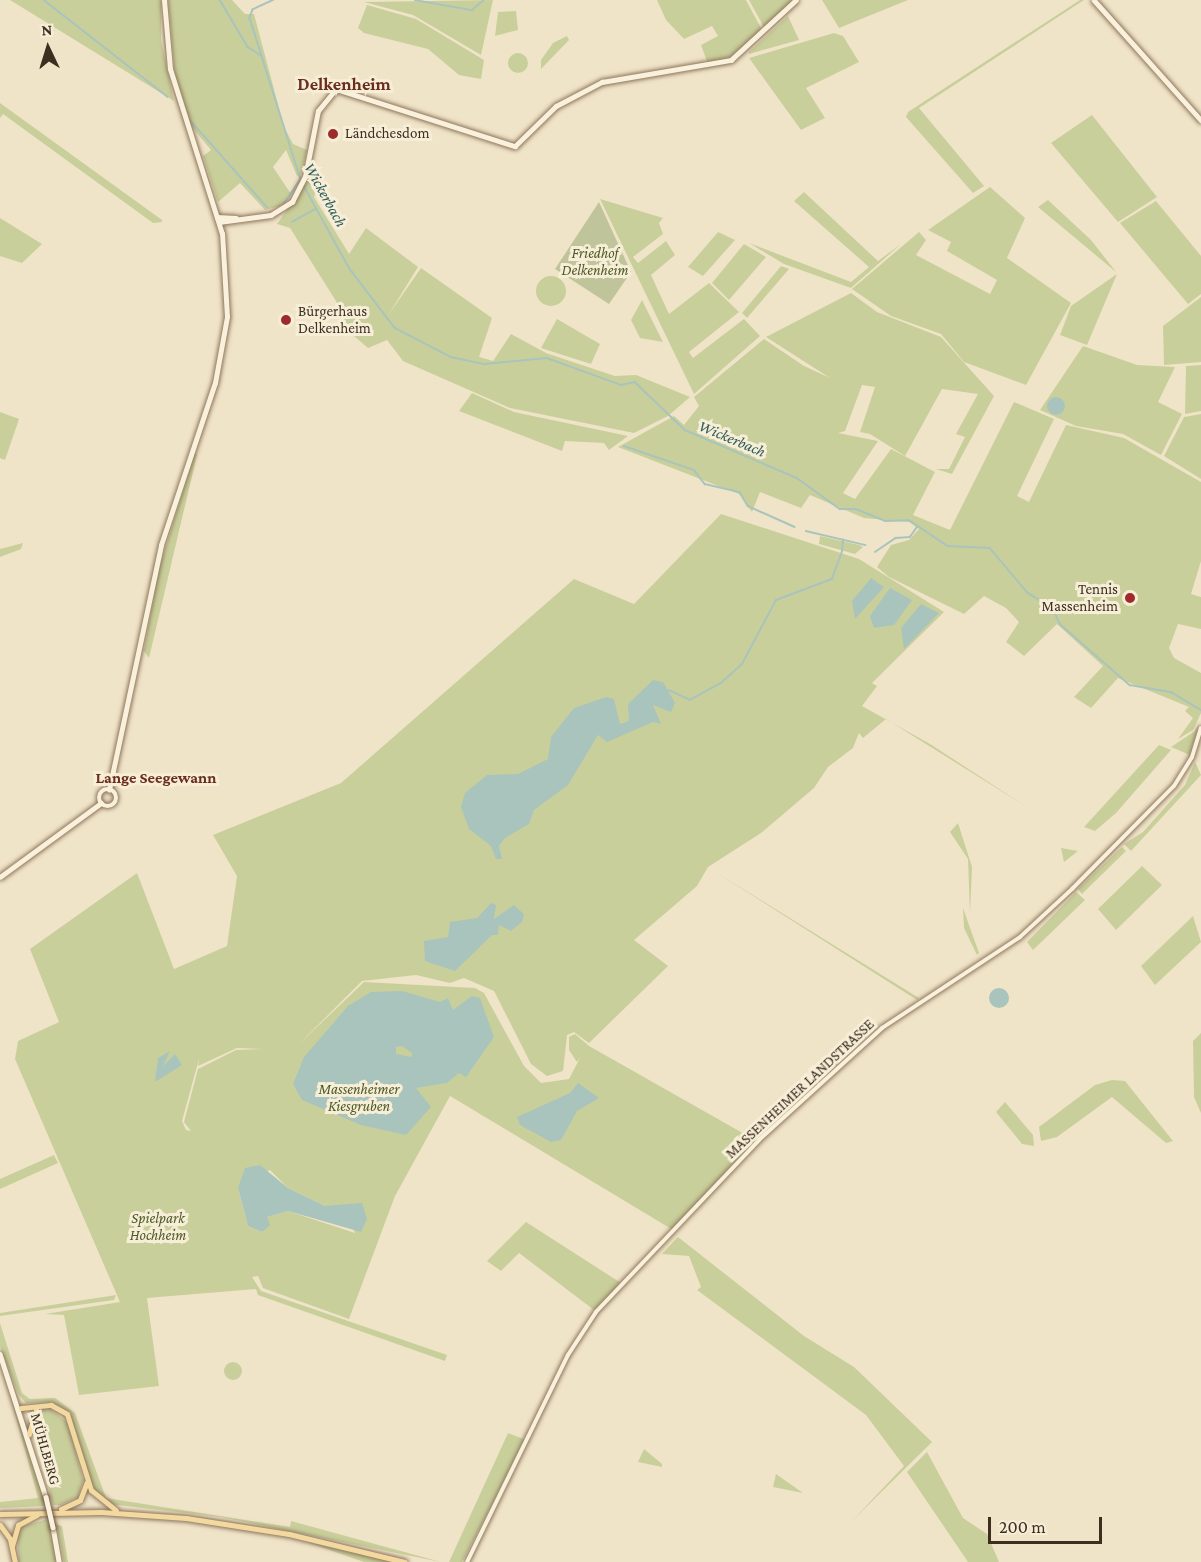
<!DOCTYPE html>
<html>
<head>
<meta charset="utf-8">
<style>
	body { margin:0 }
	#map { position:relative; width:1201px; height:1562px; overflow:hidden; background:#f0e4c8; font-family:"Crimson Pro",serif }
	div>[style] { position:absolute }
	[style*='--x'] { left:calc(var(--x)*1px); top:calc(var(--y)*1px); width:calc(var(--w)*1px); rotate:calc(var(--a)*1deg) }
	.green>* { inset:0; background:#c9cf9b }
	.round { border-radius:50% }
	.cemetery>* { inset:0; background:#bfc49a }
	.water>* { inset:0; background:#a9c4bc }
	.stream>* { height:1.5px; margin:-0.75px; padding:0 0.75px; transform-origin:0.75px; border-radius:0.75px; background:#a9c4bc }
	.roads { filter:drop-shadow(0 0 2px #8d765c) drop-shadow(0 0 2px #8d765c) }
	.tertiary>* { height:4px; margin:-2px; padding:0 2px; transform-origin:2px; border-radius:2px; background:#faf1dc }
	.secondary>* { height:4.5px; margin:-2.25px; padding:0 2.25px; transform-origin:2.25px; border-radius:2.25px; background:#faf1dc }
	.secondary>.ring { margin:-2.25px; padding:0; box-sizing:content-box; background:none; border:4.5px solid #faf1dc; border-radius:50% }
	.primary>* { height:5px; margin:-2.5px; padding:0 2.5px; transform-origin:2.5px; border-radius:2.5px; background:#f3d9a0 }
	.bridges { filter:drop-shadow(0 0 2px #6f573f) drop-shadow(0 0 2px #6f573f) }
	.secondary-bridge>* { height:4.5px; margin:-2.25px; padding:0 2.25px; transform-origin:2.25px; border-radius:2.25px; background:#faf1dc }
	.dots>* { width:16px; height:16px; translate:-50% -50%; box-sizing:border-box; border:3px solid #f7eed8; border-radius:50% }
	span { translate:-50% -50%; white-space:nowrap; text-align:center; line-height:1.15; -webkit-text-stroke:6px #f7eed8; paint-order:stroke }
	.poi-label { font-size:15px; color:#3d2e20 }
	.left { translate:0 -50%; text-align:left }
	.right { translate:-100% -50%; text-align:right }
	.park-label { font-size:15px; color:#4d5a26; font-style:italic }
	.street-label { font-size:15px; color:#3d2e20 }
	.water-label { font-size:16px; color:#2f5d5a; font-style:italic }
	.neighbourhood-label { font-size:16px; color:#6b2e1e; font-weight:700 }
	.quarter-label { font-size:18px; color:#6b2e1e; font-weight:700 }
	.north { position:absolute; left:18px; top:18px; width:60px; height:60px; -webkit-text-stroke:4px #f7eed8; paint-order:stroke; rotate:356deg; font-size:16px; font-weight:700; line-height:24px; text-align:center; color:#3d2e20 }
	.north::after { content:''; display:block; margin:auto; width:21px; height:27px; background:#3d2e20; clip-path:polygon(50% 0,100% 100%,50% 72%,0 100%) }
	.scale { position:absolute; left:988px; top:1517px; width:114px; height:27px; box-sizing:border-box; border:3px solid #3d2e20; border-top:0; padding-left:8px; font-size:18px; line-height:21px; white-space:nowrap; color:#3d2e20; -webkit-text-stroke:4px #f7eed8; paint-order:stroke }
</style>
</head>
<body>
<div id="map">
	<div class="green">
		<i style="clip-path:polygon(10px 0,161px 0,161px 40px,174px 101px)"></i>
		<i style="clip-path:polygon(168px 0,232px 0,245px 14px,254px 14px,284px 127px,293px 144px,307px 150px,301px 174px,297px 176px,286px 150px,273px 167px,291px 194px,280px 206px,265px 210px,240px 183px,218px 202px,203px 156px,211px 150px,191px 126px,175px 74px)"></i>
		<i style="clip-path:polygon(493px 0,481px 55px,413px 15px,364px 2px)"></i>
		<i style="clip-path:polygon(657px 0,746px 0,763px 32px,735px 55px,708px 64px,701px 45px,718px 36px,712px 26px,684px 39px,666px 20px)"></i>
		<i style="clip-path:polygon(749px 0,793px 0,765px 29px)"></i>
		<i style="clip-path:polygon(822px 0,908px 0,839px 28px)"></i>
		<i style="clip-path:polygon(1080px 0,1084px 0,919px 108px,984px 186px,973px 193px,906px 117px,908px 112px)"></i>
		<i style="clip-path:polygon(367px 5px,416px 19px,484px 60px,481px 79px,459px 75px,428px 49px,364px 33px,358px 28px)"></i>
		<i style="clip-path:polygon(516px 11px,518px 30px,495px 36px,498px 12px)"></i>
		<i style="clip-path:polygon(788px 16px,799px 40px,749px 54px,749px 52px)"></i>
		<i style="clip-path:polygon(834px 33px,843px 36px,859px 62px,806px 88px,825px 118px,801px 130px,749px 58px)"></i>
		<i style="clip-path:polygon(567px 36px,569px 40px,541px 69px,541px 60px,553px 43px)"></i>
		<i class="round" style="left:508px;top:53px;width:20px;height:20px"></i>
		<i style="clip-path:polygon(0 103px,162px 220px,162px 222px,153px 223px,3px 114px,0 118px)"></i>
		<i style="clip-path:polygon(1092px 115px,1157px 197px,1118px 222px,1051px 143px)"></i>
		<i style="clip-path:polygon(314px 172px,318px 184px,314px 197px,349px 254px,366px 228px,418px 267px,389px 314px,421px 268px,492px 318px,479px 357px,493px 361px,511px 334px,546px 353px,615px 376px,636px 375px,690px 397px,668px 416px,634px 433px,510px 408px,403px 361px,387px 340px,368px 348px,346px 329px,336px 301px,290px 228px,277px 224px)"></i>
		<i style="clip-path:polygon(990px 187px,1025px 218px,1007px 258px,1071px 303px,1026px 385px,964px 362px,941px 334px,891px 316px,852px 289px,919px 232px,926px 240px,916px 255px,990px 294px,997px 280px,947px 251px,951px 242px,928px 230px)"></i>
		<i style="clip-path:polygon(804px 192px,878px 261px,901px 244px,851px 288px,784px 264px,749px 243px,851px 282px,869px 267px,794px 201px)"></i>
		<i style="clip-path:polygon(600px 199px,663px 218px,659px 223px,663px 234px,633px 257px,638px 263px,666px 241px,675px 255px,651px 275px,669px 314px,709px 283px,739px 312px,689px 352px,693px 358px,744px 319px,760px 336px,694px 394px)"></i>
		<i style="clip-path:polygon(1048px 200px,1091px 240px,1116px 272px,1038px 207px)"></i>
		<i style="clip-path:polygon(1156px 201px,1201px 256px,1201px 294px,1188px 304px,1120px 223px)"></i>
		<i style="clip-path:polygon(0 218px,42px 244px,22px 263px,0 256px)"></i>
		<i style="clip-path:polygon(718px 232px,735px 240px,703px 276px,688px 267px)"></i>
		<i style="clip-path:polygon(744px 244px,766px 257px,729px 300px,712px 283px)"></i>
		<i style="clip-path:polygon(781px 266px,789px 269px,747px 318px,742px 313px)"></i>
		<i style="clip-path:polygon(1117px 274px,1087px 345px,1060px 335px,1071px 306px)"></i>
		<i class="round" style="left:536px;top:276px;width:30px;height:30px"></i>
		<i style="clip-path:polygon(851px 293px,877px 312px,941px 337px,994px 396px,952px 474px,936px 469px,949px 469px,965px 437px,956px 434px,978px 394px,942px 389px,905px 456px,870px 434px,860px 432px,875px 387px,862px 385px,845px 431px,838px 433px,878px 441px,843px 493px,855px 499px,891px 449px,935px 472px,913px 515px,950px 530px,1014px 402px,1054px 419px,1017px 496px,1029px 502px,1066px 425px,1124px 438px,1201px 482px,1201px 561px,1191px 594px,1201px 597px,1201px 629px,1178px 624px,1169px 648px,1174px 658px,1201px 673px,1201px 713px,1193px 730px,1178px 739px,1193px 718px,1185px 711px,1189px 707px,1118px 678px,1091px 708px,1074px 697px,1103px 666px,1057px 624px,1024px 656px,1006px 642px,1019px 622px,1006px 608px,984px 596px,964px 614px,889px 577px,877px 567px,891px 545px,909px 540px,919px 529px,909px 522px,864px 518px,810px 495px,801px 508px,760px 492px,752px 512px,739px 494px,618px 447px,674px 416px,684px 425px,699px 406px,694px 397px,764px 339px,804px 366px,830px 378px,766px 337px)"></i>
		<i style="clip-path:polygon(1201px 297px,1201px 362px,1164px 365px,1163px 326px)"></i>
		<i style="clip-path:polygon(642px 300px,663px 342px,640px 338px,631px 320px)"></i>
		<i style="clip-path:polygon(557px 319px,600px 344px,591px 364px,541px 348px)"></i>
		<i style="clip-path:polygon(1083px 346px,1137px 365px,1175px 367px,1158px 402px,1182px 414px,1161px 455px,1123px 434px,1076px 426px,1040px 410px)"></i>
		<i style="clip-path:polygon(1201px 365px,1201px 411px,1185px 414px,1186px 366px)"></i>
		<i style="clip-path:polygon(472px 393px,514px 412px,628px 436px,609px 450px,604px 443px,565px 441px,562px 451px,459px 411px)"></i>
		<i style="clip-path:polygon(0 412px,19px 419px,5px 460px,0 458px)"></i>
		<i style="clip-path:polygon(1201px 414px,1201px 479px,1164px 456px,1184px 417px)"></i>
		<i style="clip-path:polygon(195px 452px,197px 455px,149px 658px,144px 651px,159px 569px)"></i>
		<i style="clip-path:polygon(evenodd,721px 514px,859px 559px,944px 612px,872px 683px,877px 686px,862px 706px,930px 744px,1030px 809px,886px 719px,863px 738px,859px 733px,853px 748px,828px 767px,814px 788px,761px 833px,708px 867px,697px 886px,634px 940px,668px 966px,589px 1043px,574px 1032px,567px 1035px,563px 1071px,547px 1076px,531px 1064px,494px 991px,464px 978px,450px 983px,416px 975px,362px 981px,297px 1046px,364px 982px,475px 988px,484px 993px,524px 1066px,541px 1083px,569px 1079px,581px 1056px,577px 1062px,569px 1050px,569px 1037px,575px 1034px,589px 1046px,755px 1140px,673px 1230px,450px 1096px,395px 1196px,349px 1319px,263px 1288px,258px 1276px,252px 1277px,261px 1291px,447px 1355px,445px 1361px,258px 1295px,256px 1289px,147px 1298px,159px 1386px,79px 1395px,64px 1315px,45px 1314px,120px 1302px,15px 1059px,18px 1041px,59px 1022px,30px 949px,137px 873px,174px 969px,227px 946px,237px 876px,213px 835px,341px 783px,574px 579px,634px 604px,721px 514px,237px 1048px,263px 1049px,236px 1050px,198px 1069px,184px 1122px,191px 1131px,186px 1130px,182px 1121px,199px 1059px,198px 1066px,237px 1048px,721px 514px,270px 1170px,288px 1188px,325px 1206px,344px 1208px,355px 1233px,288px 1211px,267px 1217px,262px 1232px,248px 1226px,238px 1188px,270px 1170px)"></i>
		<i style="clip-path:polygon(820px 536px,859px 545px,863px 547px,855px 554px,819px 544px)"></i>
		<i style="clip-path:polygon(23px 543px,21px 549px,0 557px,0 549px)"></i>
		<i style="clip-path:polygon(1199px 725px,1190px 755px,1171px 747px,1195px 731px)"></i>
		<i style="clip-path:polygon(1159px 745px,1171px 750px,1116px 813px,1095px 831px,1084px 827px)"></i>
		<i style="clip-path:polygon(1195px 762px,1201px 775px,1131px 851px,1124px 844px,1143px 832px,1185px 785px)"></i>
		<i style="clip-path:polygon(958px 823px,972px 867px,970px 914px,968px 859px,950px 832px)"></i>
		<i style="clip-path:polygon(1122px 847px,1126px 851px,1082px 894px,1078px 889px)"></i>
		<i style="clip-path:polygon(1061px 848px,1078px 851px,1064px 862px)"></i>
		<i style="clip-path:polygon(1142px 866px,1162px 885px,1116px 930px,1098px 909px)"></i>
		<i style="clip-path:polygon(711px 869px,835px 946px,919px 998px,917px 1000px)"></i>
		<i style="clip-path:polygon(1076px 892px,1085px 900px,1033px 950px,1027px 942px)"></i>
		<i style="clip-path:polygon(963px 908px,979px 953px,977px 955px,964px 928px)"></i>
		<i style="clip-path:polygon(1193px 916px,1201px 942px,1155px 985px,1141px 966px)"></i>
		<i style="clip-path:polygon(1201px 1033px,1201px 1113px,1194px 1097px,1193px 1041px)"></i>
		<i style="clip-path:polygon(1112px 1080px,1125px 1081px,1173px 1141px,1166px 1143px,1112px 1097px,1057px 1137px,1041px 1141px,1039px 1127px,1095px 1085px)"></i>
		<i style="clip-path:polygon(1005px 1102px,1033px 1135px,1034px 1146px,1022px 1144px,996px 1112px)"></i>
		<i style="clip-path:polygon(54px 1155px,58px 1163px,0 1189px,0 1179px)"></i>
		<i style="clip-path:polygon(526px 1222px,621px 1283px,594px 1310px,519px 1253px,501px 1271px,487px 1261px)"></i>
		<i style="clip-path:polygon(678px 1237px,804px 1336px,854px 1367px,932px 1442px,851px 1522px,904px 1466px,866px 1415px,697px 1290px,701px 1287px,689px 1256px,662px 1254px)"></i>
		<i style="clip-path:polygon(116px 1295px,114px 1300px,0 1316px,0 1313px)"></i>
		<i style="clip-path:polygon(0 1323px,22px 1393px,30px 1399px,55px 1398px,75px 1413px,106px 1498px,290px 1527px,291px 1521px,441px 1562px,220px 1517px,109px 1504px,94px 1490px,70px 1413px,51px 1402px,26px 1403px,19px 1395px,0 1347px)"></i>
		<i class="round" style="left:224px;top:1362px;width:18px;height:18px"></i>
		<i style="clip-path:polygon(7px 1384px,38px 1475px,45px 1506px,0 1508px,0 1502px,38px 1498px)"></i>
		<i style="clip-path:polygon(49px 1408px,68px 1423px,83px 1481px,78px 1497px,60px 1505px,53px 1505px,33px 1423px,38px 1410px)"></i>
		<i style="clip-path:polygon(508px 1433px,526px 1440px,462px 1562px,449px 1562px)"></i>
		<i style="clip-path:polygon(644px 1449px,662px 1464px,662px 1467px,638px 1462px)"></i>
		<i style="clip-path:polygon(927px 1452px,963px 1518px,987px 1534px,999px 1562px,968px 1562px,907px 1472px)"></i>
		<i style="clip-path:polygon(776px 1474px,803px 1493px,773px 1487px)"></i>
		<i style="clip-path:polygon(48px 1519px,57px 1562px,19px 1562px,17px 1535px,23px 1526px)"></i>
		<i style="clip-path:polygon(57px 1525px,62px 1526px,68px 1562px,64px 1562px)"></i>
		<i style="clip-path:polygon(306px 1542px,348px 1551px,390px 1562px,364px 1562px)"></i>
	</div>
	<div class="cemetery">
		<i style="clip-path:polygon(599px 202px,631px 272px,609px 304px,555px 269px)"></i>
	</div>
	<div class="water">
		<i class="round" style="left:1047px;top:397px;width:18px;height:18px"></i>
		<i style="clip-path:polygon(871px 578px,884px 587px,855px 619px,852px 601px)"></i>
		<i style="clip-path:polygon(890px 588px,912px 600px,894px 625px,874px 628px,870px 616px)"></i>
		<i style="clip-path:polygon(921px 604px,939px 613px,904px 649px,901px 628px)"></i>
		<i style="clip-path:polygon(653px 680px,663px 682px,675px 703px,671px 712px,653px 705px,661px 724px,653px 722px,607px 742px,598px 735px,568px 785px,534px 810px,529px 824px,505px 838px,499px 846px,502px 859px,496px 859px,491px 846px,469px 829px,461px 807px,465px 793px,487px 775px,518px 774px,548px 759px,551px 737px,574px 708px,606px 697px,614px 699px,620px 724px,629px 721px,628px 704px)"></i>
		<i style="clip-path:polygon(491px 903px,496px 905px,494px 919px,514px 905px,524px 914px,522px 922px,511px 931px,499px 925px,498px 935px,492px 935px,455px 971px,425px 961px,424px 941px,448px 937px,450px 922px,477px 918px)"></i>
		<i class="round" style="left:989px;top:988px;width:20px;height:20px"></i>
		<i style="clip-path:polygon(evenodd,402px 991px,440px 1002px,448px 998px,453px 1010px,472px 996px,480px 998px,494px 1037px,466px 1077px,459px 1073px,447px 1083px,416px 1088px,431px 1107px,406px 1135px,361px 1125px,302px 1100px,293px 1084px,304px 1057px,348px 1006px,371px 992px,402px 991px,402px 1046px,412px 1053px,412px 1057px,396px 1054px,396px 1047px,402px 1046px)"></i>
		<i style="clip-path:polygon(170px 1051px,163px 1066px,175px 1054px,182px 1065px,155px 1082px,158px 1058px)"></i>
		<i style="clip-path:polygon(578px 1083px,599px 1098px,577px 1111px,561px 1140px,551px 1142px,520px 1125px,517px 1117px,570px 1093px)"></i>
		<i style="clip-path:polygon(260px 1165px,288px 1188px,325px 1206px,362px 1203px,367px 1219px,361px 1232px,288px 1211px,267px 1217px,270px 1225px,262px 1232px,248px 1226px,238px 1188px,245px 1168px)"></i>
	</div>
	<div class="stream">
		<i style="--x:44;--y:0;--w:157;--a:38"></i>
		<i style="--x:220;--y:0;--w:55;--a:59.2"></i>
		<i style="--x:248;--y:47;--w:17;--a:33"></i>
		<i style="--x:274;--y:0;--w:23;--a:155"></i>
		<i style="--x:253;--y:10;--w:9;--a:111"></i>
		<i style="--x:250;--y:18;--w:170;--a:72.5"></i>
		<i style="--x:415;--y:0;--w:58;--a:10"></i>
		<i style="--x:472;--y:10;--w:16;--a:-40"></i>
		<i style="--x:191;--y:121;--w:115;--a:48.5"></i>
		<i style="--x:303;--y:184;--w:97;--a:61.1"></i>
		<i style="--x:350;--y:269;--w:74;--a:52.7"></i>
		<i style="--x:395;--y:328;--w:63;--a:27.4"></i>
		<i style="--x:451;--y:357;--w:35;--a:12"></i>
		<i style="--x:485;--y:364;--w:62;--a:-5.5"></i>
		<i style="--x:547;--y:358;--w:79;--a:20"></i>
		<i style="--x:621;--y:385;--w:14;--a:-12"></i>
		<i style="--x:635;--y:382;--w:69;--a:43.8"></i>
		<i style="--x:685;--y:430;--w:122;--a:23.2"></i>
		<i style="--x:797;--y:478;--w:53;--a:35.8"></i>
		<i style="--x:840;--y:509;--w:16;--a:0"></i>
		<i style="--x:856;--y:509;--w:31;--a:22"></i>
		<i style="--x:885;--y:521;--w:24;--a:-2"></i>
		<i style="--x:909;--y:520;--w:47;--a:33.7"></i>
		<i style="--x:948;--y:546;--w:42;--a:2.7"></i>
		<i style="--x:990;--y:548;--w:59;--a:49.8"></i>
		<i style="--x:1028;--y:593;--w:29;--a:31"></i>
		<i style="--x:1053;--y:608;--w:17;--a:66"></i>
		<i style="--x:1060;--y:624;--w:93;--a:41.1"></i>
		<i style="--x:1130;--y:685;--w:42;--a:9.7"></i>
		<i style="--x:1171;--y:692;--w:35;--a:31"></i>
		<i style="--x:283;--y:205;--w:30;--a:-56"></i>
		<i style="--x:292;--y:222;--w:26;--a:-29"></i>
		<i style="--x:624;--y:446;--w:74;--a:18.9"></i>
		<i style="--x:694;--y:470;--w:18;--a:52"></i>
		<i style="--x:705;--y:484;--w:36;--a:13"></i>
		<i style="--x:740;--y:492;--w:16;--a:60"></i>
		<i style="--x:748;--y:506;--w:51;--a:24.1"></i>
		<i style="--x:806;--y:531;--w:61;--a:13.3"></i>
		<i style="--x:842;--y:551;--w:11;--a:-85"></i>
		<i style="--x:875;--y:552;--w:25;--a:-34"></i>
		<i style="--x:896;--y:538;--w:14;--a:-4"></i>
		<i style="--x:910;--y:537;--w:12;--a:-55"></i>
		<i style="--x:669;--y:690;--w:23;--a:25"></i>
		<i style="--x:690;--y:700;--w:35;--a:-29"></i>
		<i style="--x:721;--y:683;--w:28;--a:-42"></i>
		<i style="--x:742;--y:664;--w:72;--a:-62"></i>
		<i style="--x:776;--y:600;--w:60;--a:-20.6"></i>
		<i style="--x:832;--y:579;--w:29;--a:-70"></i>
	</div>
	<div class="roads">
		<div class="tertiary">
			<i style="--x:467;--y:1562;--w:230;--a:-64"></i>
			<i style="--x:568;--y:1355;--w:51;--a:-56.9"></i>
			<i style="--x:596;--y:1312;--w:237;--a:-46.5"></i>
			<i style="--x:759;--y:1140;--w:166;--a:-42.3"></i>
			<i style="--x:882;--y:1028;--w:165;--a:-33.4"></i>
			<i style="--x:1020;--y:937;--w:71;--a:-42.7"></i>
			<i style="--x:1072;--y:889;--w:145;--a:-45.3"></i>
			<i style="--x:1174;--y:786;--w:34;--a:-58"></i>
			<i style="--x:1192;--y:757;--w:30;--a:-73"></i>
		</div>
		<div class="secondary">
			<i style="--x:1094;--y:0;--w:161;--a:48.3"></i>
			<i style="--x:217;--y:217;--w:19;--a:3"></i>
			<i style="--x:219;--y:222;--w:52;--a:-7.7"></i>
			<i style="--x:271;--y:215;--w:25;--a:-32"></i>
			<i style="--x:292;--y:202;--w:28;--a:-63"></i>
			<i style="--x:305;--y:177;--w:67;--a:-78.9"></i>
			<i style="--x:318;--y:111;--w:28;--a:-51"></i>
			<i style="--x:336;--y:89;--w:188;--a:17.7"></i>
			<i style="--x:515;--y:146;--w:57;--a:-44.3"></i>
			<i style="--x:556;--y:106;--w:52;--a:-27.6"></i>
			<i style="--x:602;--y:82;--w:131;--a:-9.7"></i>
			<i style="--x:731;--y:60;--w:88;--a:-42.7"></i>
			<i class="ring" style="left:99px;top:789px;width:13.5px;height:13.5px"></i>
			<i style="--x:109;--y:790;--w:250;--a:-78"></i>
			<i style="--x:161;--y:545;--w:171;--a:-71.6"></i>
			<i style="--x:215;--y:383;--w:67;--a:-79.7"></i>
			<i style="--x:227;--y:317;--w:83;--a:-93.4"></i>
			<i style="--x:222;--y:234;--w:173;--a:-107.5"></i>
			<i style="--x:170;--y:69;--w:69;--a:-95"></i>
			<i style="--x:0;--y:877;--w:125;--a:-36.2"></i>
			<i style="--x:0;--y:1354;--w:150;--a:72.2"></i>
			<i style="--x:53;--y:1527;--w:36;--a:80"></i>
		</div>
		<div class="primary">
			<i style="--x:21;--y:1408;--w:30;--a:-6"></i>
			<i style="--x:51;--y:1405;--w:18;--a:29"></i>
			<i style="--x:67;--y:1414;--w:80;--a:72.5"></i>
			<i style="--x:91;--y:1490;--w:32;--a:39"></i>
			<i style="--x:29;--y:1434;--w:26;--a:-74"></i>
			<i style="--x:61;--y:1509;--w:21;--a:-25"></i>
			<i style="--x:80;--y:1500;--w:19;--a:-69"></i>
			<i style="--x:0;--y:1514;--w:101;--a:-1.1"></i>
			<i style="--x:101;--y:1512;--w:85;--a:4"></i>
			<i style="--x:186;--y:1518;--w:104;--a:8.8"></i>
			<i style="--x:289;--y:1534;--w:119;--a:13.6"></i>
			<i style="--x:0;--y:1525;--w:17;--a:54"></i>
			<i style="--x:10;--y:1539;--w:24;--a:78"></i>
			<i style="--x:12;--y:1546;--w:22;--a:-74"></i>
			<i style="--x:18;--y:1525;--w:21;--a:-28"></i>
		</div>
	</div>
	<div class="bridges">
		<div class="secondary-bridge">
			<i style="--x:46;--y:1497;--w:31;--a:77"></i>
		</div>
	</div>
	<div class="dots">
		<i style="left:333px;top:134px;background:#9e2a2b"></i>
		<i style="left:286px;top:320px;background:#9e2a2b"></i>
		<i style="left:1130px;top:598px;background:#9e2a2b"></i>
	</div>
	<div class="poi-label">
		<span class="left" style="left:345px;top:134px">Ländchesdom</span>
		<span class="left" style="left:298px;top:320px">Bürgerhaus<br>Delkenheim</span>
		<span class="right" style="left:1118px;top:598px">Tennis<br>Massenheim</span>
	</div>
	<div class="park-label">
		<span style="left:595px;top:262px">Friedhof<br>Delkenheim</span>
		<span style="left:359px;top:1098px">Massenheimer<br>Kiesgruben</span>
		<span style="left:158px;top:1227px">Spielpark<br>Hochheim</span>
	</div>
	<div class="street-label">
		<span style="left:800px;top:1089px;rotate:-43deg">MASSENHEIMER LANDSTRASSE</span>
		<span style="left:45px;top:1449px;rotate:74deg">MÜHLBERG</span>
	</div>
	<div class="water-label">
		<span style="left:325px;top:195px;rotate:61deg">Wickerbach</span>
		<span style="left:732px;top:439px;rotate:23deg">Wickerbach</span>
	</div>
	<div class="neighbourhood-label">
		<span style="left:156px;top:778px">Lange Seegewann</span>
	</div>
	<div class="quarter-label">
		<span style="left:344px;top:84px">Delkenheim</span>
	</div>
	<div class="north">N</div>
	<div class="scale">200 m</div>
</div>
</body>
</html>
